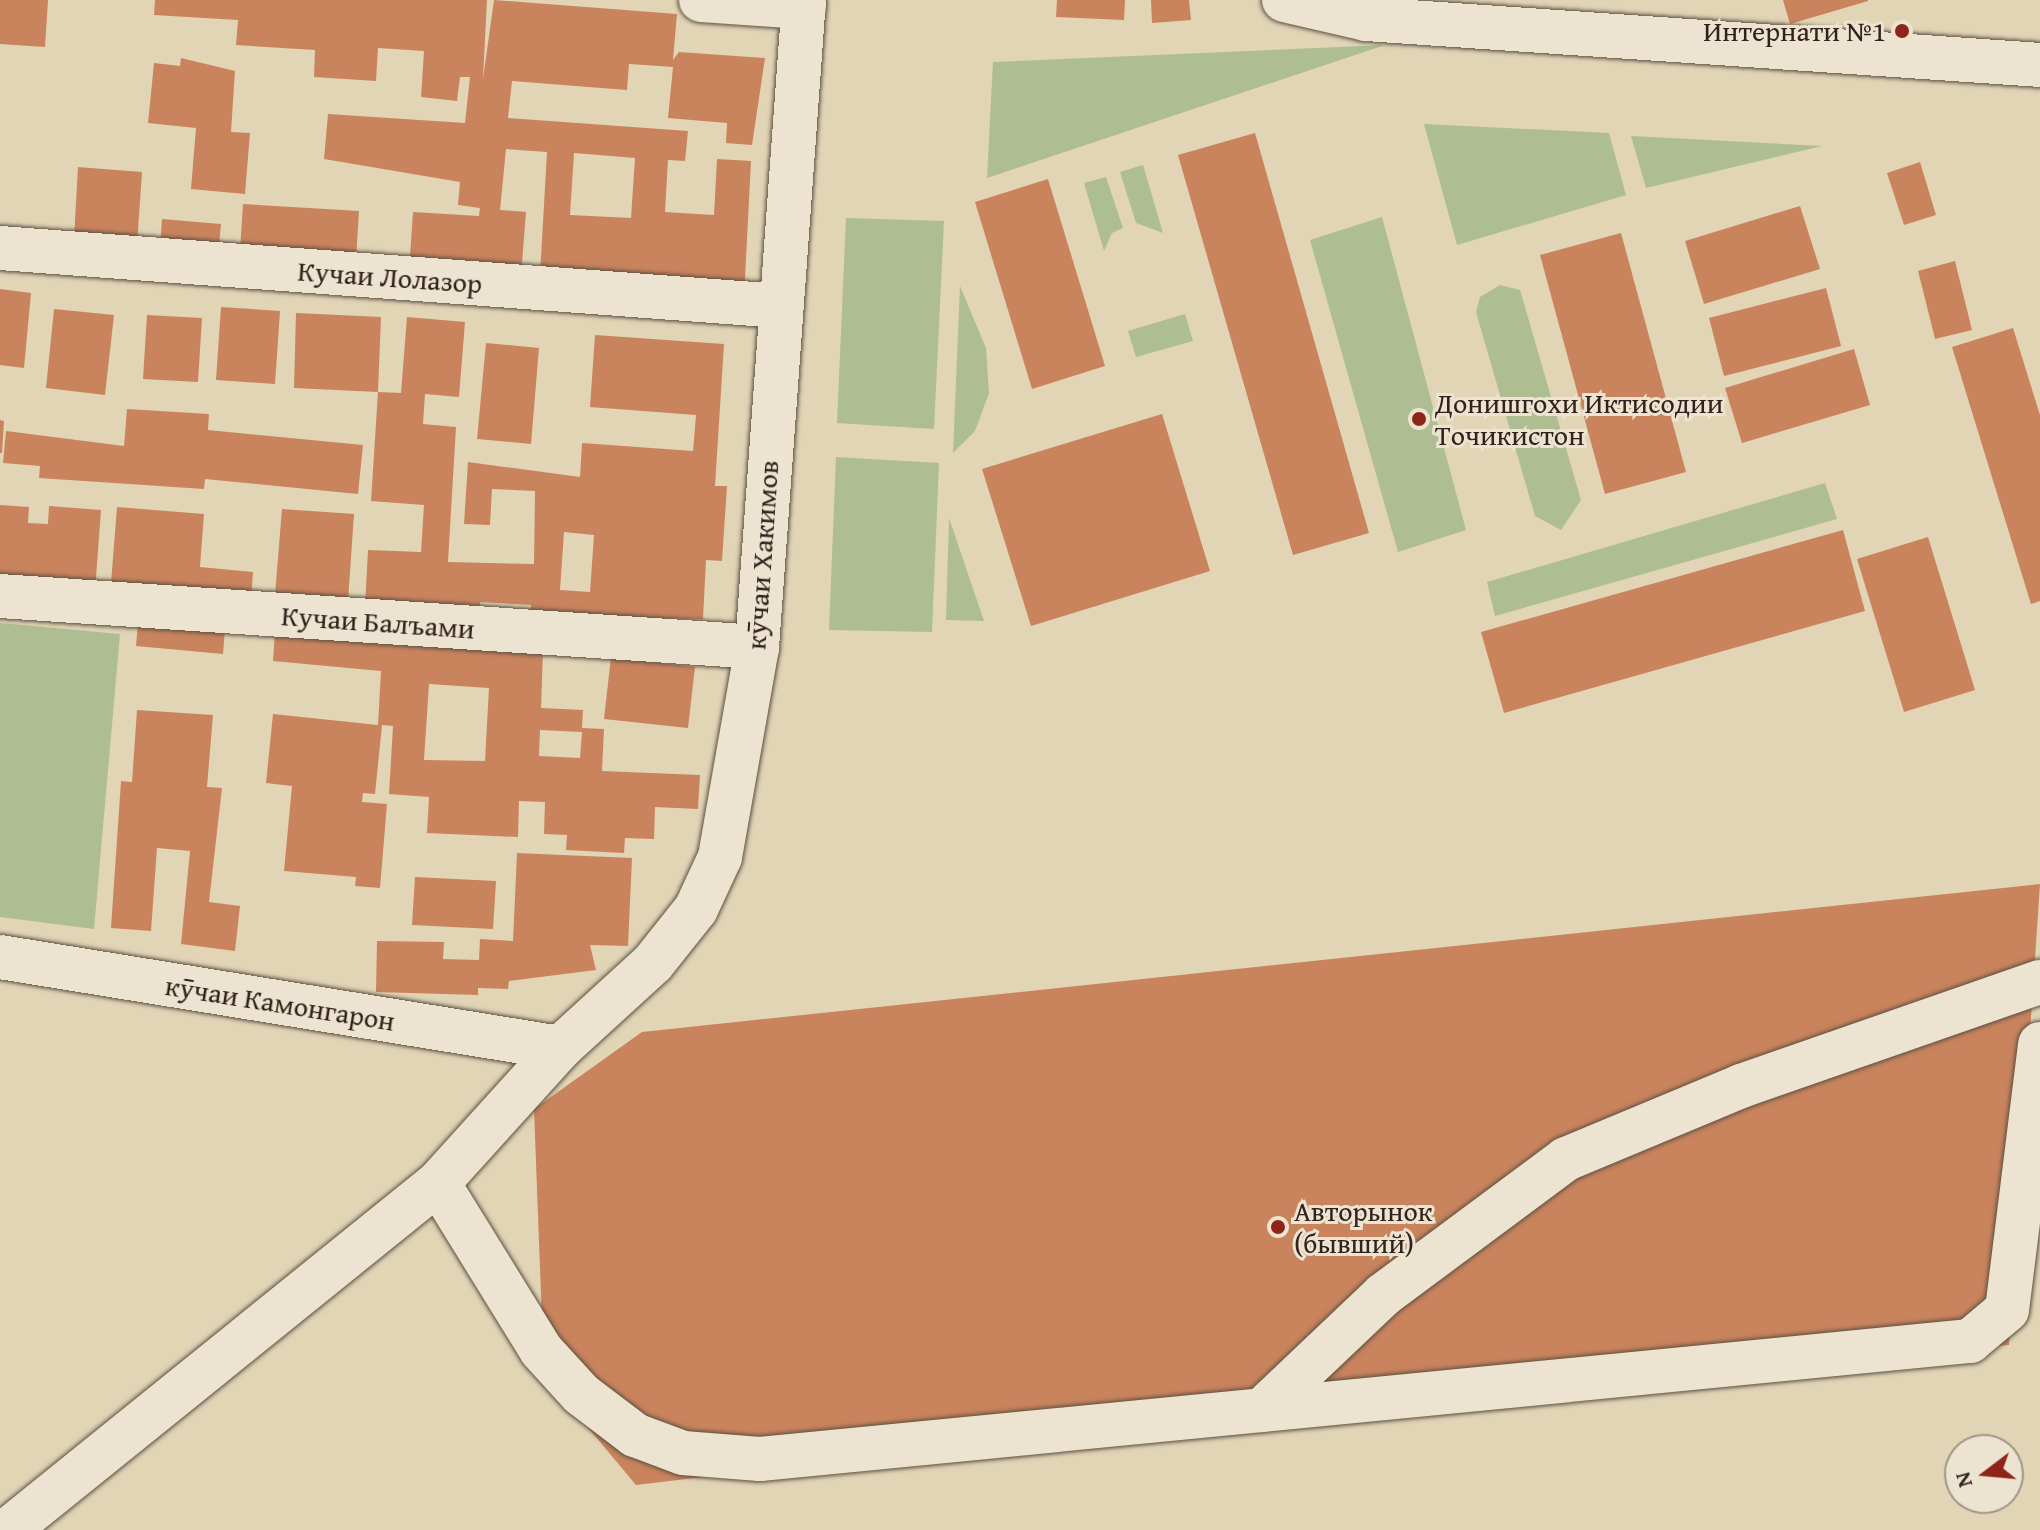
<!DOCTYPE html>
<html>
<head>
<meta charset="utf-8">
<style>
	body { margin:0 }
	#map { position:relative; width:2040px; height:1530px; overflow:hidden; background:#e1d5b6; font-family:"Gentium Book Plus",serif }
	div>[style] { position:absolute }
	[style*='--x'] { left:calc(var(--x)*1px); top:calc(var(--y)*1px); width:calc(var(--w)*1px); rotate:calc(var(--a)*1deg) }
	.green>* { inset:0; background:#aebe92 }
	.building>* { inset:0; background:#c9845d }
	.roads { filter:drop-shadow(0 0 2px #5d4f42) drop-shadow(0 0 2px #5d4f42) }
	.minor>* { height:44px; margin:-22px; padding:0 22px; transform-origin:22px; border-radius:22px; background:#ece4d0 }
	.dots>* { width:22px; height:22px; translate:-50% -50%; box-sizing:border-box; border:4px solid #ece4d0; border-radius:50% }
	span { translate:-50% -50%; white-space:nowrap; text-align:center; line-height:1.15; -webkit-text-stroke:6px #ece4d0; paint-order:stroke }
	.poi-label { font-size:28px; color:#31221c }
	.right { translate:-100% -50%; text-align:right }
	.left { translate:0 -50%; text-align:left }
	.street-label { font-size:28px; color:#31221c }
	.north { position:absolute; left:1944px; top:1434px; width:80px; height:80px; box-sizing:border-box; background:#ece4d0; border:2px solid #a19688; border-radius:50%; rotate:254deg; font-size:22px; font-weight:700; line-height:32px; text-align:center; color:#31221c }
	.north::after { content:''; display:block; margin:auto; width:28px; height:36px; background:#8f2418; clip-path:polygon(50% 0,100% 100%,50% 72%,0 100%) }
</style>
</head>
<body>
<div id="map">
	<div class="green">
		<i style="clip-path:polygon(1385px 45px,987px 178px,993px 62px)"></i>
		<i style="clip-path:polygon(1424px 124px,1609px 133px,1626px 195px,1457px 245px)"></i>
		<i style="clip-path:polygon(1631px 136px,1822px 146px,1646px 188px)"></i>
		<i style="clip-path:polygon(1143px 165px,1163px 233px,1136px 223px,1120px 172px)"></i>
		<i style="clip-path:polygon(1106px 177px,1123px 228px,1112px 233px,1104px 251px,1084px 183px)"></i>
		<i style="clip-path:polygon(1382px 217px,1466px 530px,1398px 552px,1310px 240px)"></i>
		<i style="clip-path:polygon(846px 218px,944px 221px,934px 429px,837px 423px)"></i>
		<i style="clip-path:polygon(1500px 285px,1520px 290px,1581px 500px,1561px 530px,1535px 516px,1476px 312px,1480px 297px)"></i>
		<i style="clip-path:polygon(960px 286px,986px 348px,989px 393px,975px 431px,953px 453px)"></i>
		<i style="clip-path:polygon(1185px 314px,1193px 341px,1136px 357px,1128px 331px)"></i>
		<i style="clip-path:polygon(836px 457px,939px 463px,932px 632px,829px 630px)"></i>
		<i style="clip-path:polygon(1825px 483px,1837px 519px,1495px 616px,1487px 582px)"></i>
		<i style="clip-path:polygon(949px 518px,984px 621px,946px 620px)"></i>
		<i style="clip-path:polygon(0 623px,120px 634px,94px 929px,0 917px)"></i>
	</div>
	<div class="building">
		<i style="clip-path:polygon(0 0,48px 0,45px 47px,0 44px)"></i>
		<i style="clip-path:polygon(evenodd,155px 0,487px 0,483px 79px,494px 0,677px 14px,673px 60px,679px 52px,765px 58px,752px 145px,726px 143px,727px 123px,668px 118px,673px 67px,629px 64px,627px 90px,512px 81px,508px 118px,688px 131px,685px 161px,668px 160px,665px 212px,714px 215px,717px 159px,751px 161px,744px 298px,539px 292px,547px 152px,506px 149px,500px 210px,526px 212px,520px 289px,408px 286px,413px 212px,479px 216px,480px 208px,458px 205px,460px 182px,324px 159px,328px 114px,465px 123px,470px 77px,460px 77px,457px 101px,421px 97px,424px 51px,378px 48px,376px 81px,314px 77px,315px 50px,236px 45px,238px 20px,154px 15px,155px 0,574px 153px,635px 158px,631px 218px,570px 215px,574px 153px)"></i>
		<i style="clip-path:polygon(1057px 0,1125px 0,1124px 20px,1056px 17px)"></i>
		<i style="clip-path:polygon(1151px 0,1189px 0,1191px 20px,1152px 23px)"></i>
		<i style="clip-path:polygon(1783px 0,1868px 0,1868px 1px,1790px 24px)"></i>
		<i style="clip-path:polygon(181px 58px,235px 71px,231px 132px,250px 133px,245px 194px,191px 189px,196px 128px,148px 123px,154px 63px,180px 66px)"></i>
		<i style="clip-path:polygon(1255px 133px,1369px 533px,1293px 555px,1178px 155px)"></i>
		<i style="clip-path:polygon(1920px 162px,1936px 215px,1904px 225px,1887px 173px)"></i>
		<i style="clip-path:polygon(78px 167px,142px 172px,136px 260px,73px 256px)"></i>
		<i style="clip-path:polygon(1048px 179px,1105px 366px,1032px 389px,975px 202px)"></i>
		<i style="clip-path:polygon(243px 204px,359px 211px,355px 275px,239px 267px)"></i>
		<i style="clip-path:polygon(1800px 206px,1820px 269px,1704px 304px,1685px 241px)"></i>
		<i style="clip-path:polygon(162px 219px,221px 224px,217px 266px,159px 261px)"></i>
		<i style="clip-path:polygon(1621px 233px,1686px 472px,1605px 494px,1540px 255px)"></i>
		<i style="clip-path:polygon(1955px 261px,1972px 330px,1935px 339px,1918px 271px)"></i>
		<i style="clip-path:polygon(1826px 288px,1841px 346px,1724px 376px,1709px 318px)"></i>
		<i style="clip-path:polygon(0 289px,31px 293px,24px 368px,0 365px)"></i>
		<i style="clip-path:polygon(221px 307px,280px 311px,275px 384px,216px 380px)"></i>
		<i style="clip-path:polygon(54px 309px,114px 315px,105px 395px,46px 388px)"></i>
		<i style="clip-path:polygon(296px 313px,381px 317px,378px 392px,294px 388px)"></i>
		<i style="clip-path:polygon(147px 315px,202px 318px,198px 382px,143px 379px)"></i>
		<i style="clip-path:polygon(evenodd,407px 317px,465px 322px,459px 397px,425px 394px,423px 424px,456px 427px,448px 562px,534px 564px,535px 491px,492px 489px,490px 525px,464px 524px,468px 462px,580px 477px,582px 443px,693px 451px,696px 415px,590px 407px,595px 335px,724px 344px,715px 486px,727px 486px,722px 561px,706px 560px,703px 619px,530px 617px,531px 605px,480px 602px,479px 620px,365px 606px,368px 550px,421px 552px,424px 505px,371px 501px,378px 392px,401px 393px,407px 317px,564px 532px,594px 535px,590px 592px,560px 590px,564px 532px)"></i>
		<i style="clip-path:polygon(2013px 328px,2040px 415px,2040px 601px,2031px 604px,1952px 347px)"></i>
		<i style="clip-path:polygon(486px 343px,539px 348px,531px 444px,477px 439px)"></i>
		<i style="clip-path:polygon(1854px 349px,1870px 405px,1742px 443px,1725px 388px)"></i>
		<i style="clip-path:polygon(127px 409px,209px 414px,208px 430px,363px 445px,358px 494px,205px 479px,204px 489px,39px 478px,40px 466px,3px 463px,6px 431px,124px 446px)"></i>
		<i style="clip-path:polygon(1162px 414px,1210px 571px,1031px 626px,982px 469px)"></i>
		<i style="clip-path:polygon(0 420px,4px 421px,2px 453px,0 453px)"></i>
		<i style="clip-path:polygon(0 505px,29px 507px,28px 523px,48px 524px,49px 506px,101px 510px,95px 591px,0 584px)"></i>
		<i style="clip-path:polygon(117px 507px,204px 514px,200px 567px,253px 572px,251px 602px,111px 583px)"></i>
		<i style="clip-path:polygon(282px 509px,354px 514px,348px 601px,275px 595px)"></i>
		<i style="clip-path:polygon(1843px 530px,1865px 611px,1504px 713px,1481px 632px)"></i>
		<i style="clip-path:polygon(1928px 537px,1975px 690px,1904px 712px,1857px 559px)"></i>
		<i style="clip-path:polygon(138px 622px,225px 629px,223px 654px,136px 646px)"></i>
		<i style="clip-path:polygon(evenodd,275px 632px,543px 651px,541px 708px,583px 710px,582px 728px,604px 729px,602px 771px,700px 775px,698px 809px,655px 807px,654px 839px,625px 838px,624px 853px,566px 850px,567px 835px,544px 834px,545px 802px,519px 801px,518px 837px,427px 833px,429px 797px,389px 794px,393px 726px,382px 725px,375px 794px,363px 793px,362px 802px,387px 804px,380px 888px,355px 886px,356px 877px,284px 871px,292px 786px,266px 783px,273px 714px,378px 725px,381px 671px,273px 661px,275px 632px,429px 684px,489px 688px,485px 761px,424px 760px,429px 684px,275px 632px,540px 730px,582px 732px,580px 758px,539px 756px,540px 730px)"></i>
		<i style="clip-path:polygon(611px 657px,695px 667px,688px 728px,604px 719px)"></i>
		<i style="clip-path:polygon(137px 710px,213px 715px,207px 787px,222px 788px,209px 902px,240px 906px,235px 951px,181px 944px,190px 851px,157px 848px,151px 931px,111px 928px,121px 781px,132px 782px)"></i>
		<i style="clip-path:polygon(517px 853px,632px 858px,628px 946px,590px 945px,596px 970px,509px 981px,508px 989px,478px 988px,478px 995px,376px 992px,377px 941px,444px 942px,443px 959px,479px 960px,480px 939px,513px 941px)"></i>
		<i style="clip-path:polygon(415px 877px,496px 881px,493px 929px,412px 925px)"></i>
		<i style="clip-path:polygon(2040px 884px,2009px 1345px,1262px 1410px,636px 1485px,544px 1375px,534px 1109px,642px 1032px)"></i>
	</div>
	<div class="roads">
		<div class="minor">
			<i style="--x:701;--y:0;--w:103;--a:3.9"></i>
			<i style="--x:1284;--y:0;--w:84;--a:13"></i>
			<i style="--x:1366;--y:19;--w:676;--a:3.9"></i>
			<i style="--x:0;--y:248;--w:782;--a:4.25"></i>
			<i style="--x:0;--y:596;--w:759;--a:3.85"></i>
			<i style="--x:0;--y:957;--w:567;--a:9.23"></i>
			<i style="--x:438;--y:1183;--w:196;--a:58.3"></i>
			<i style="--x:541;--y:1350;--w:59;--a:47.7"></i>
			<i style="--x:581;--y:1394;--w:68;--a:37.2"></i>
			<i style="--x:635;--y:1435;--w:51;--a:20.6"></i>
			<i style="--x:683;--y:1453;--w:77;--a:4.5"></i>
			<i style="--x:760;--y:1459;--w:1216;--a:-5.57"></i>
			<i style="--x:1970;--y:1341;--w:48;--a:-40"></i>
			<i style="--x:2007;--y:1310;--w:268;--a:-82.9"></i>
			<i style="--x:1262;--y:1410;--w:167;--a:-43.5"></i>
			<i style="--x:1383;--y:1295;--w:228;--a:-36.6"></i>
			<i style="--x:1566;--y:1159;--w:190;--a:-22.6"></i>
			<i style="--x:1741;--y:1086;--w:317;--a:-19.2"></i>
			<i style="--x:8;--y:1530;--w:553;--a:-38.9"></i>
			<i style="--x:438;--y:1183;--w:182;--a:-47.9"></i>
			<i style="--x:560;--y:1048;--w:126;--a:-42.4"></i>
			<i style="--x:653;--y:963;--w:69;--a:-51.5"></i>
			<i style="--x:696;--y:909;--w:57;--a:-65.2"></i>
			<i style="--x:720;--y:857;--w:213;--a:-80"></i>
			<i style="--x:757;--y:647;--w:649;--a:-85.85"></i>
		</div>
	</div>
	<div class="dots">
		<i style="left:1902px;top:31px;background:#8f2418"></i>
		<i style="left:1419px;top:419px;background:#8f2418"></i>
		<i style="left:1278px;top:1227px;background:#8f2418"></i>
	</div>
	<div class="poi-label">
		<span class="right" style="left:1886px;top:31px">Интернати №1</span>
		<span class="left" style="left:1435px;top:419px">Донишгохи Иктисодии<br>Точикистон</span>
		<span class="left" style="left:1294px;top:1227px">Авторынок<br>(бывший)</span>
	</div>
	<div class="street-label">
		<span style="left:390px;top:277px;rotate:4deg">Кучаи Лолазор</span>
		<span style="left:762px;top:555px;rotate:-86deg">кӯчаи Хакимов</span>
		<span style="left:378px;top:622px;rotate:4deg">Кучаи Балъами</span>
		<span style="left:280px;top:1003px;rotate:9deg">кӯчаи Камонгарон</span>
	</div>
	<div class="north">N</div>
</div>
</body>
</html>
